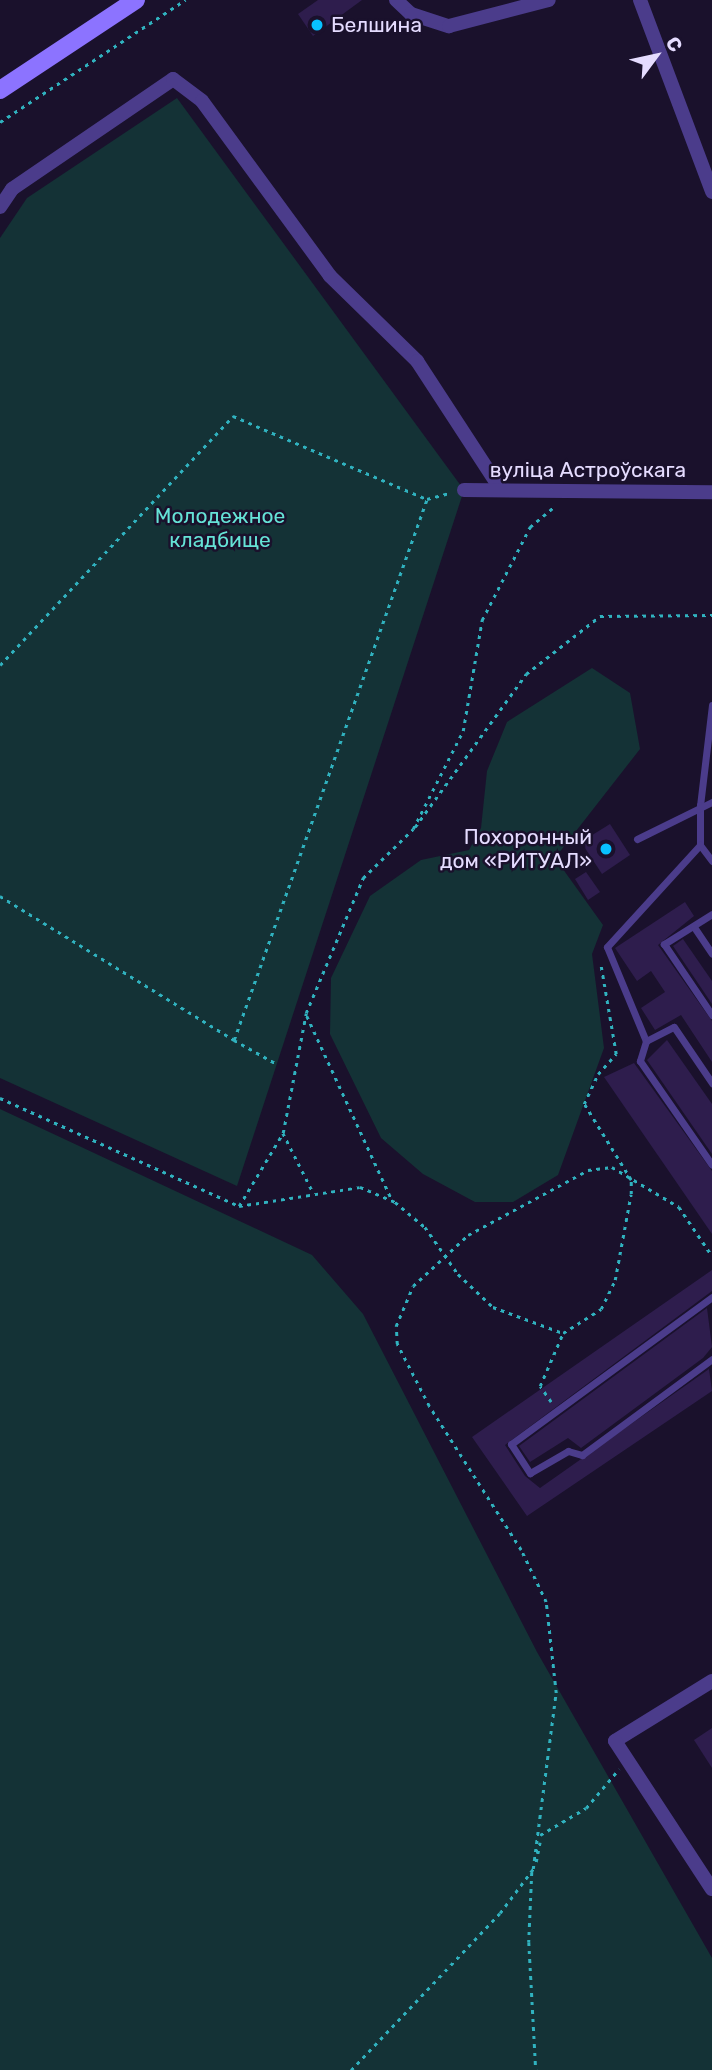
<!DOCTYPE html>
<html>
<head>
<meta charset="utf-8">
<style>
	body { margin:0 }
	#map { position:relative; width:712px; height:2070px; overflow:hidden; background:#1a112c; font-family:Rubik,sans-serif }
	div>[style] { position:absolute }
	[style*='--x'] { left:calc(var(--x)*1px); top:calc(var(--y)*1px); width:calc(var(--w)*1px); rotate:calc(var(--a)*1deg) }
	.green>* { inset:0; background:#143236 }
	.building>* { inset:0; background:#2e1d4d }
	.path>* { height:2.5px; margin-top:-1.25px; transform-origin:0; background:repeating-linear-gradient(90deg,#30b2bf 0 3.5px,transparent 0 8.5px) }
	.lane>* { height:7px; margin:-3.5px; padding:0 3.5px; transform-origin:3.5px; border-radius:3.5px; background:#4b3c8b }
	.street>* { height:14px; margin:-7px; padding:0 7px; transform-origin:7px; border-radius:7px; background:#4b3c8b }
	.secondary>* { height:18px; margin:-9px; padding:0 9px; transform-origin:9px; border-radius:9px; background:#8c73ff }
	.dots>* { width:19px; height:19px; translate:-50% -50%; box-sizing:border-box; border:4px solid #1a112c; border-radius:50% }
	span { translate:-50% -50%; white-space:nowrap; text-align:center; line-height:1.15; -webkit-text-stroke:5px #1a112c; paint-order:stroke }
	.poi-label { font-size:21px; color:#e5dcff }
	.left { translate:0 -50%; text-align:left }
	.right { translate:-100% -50%; text-align:right }
	.street-label { font-size:21px; color:#e5dcff }
	.park-label { font-size:21px; color:#65e2d6 }
	.north { position:absolute; left:621px; top:21px; width:70px; height:70px; -webkit-text-stroke:5px #1a112c; paint-order:stroke; rotate:57deg; font-size:19px; font-weight:700; line-height:28px; text-align:center; color:#e5dcff }
	.north::after { content:''; display:block; margin:auto; width:24px; height:32px; background:#e5dcff; clip-path:polygon(50% 0,100% 100%,50% 72%,0 100%) }
</style>
</head>
<body>
<div id="map">
	<div class="green">
		<i style="clip-path:polygon(177px 98px,464px 490px,237px 1186px,0 1078px,0 238px,27px 198px)"></i>
		<i style="clip-path:polygon(592px 668px,630px 693px,640px 749px,555px 858px,603px 925px,592px 954px,604px 1048px,558px 1175px,513px 1202px,475px 1202px,423px 1174px,381px 1138px,330px 1034px,331px 978px,370px 896px,421px 860px,469px 850px,481px 828px,487px 771px,507px 722px)"></i>
		<i style="clip-path:polygon(0 1109px,312px 1255px,363px 1314px,537px 1652px,712px 1958px,712px 2070px,0 2070px)"></i>
	</div>
	<div class="building">
		<i style="clip-path:polygon(318px 0,362px 0,313px 36px,298px 14px)"></i>
		<i style="clip-path:polygon(610px 824px,630px 855px,602px 874px,581px 842px)"></i>
		<i style="clip-path:polygon(586px 872px,600px 892px,588px 900px,575px 879px)"></i>
		<i style="clip-path:polygon(685px 902px,694px 916px,658px 945px,712px 1021px,712px 1062px,681px 1015px,655px 1030px,641px 1008px,665px 992px,651px 971px,637px 981px,615px 948px)"></i>
		<i style="clip-path:polygon(683px 939px,712px 981px,712px 1004px,673px 946px)"></i>
		<i style="clip-path:polygon(667px 1040px,712px 1104px,712px 1154px,647px 1060px)"></i>
		<i style="clip-path:polygon(634px 1063px,712px 1171px,712px 1234px,604px 1077px)"></i>
		<i style="clip-path:polygon(712px 1270px,712px 1291px,505px 1445px,525px 1476px,540px 1488px,709px 1369px,712px 1391px,527px 1516px,472px 1437px)"></i>
		<i style="clip-path:polygon(707px 1308px,712px 1347px,703px 1358px,581px 1448px,568px 1438px,530px 1462px,519px 1446px)"></i>
		<i style="clip-path:polygon(712px 1728px,712px 1768px,694px 1740px)"></i>
	</div>
	<div class="path">
		<i style="--x:0;--y:122;--w:222;--a:-33.4"></i>
		<i style="--x:0;--y:665;--w:341;--a:-46.9"></i>
		<i style="--x:233;--y:416;--w:211;--a:23.2"></i>
		<i style="--x:427;--y:499;--w:24;--a:-15"></i>
		<i style="--x:415;--y:827;--w:189;--a:-54"></i>
		<i style="--x:526;--y:674;--w:94;--a:-38.1"></i>
		<i style="--x:600;--y:616;--w:112;--a:-0.5"></i>
		<i style="--x:0;--y:896;--w:275;--a:31.6"></i>
		<i style="--x:234;--y:1040;--w:574;--a:-70.37"></i>
		<i style="--x:307;--y:1016;--w:203;--a:65.2"></i>
		<i style="--x:234;--y:1040;--w:49;--a:29.2"></i>
		<i style="--x:0;--y:1098;--w:262;--a:24.3"></i>
		<i style="--x:239;--y:1206;--w:122;--a:-8.9"></i>
		<i style="--x:360;--y:1187;--w:38;--a:23"></i>
		<i style="--x:395;--y:1202;--w:39;--a:40"></i>
		<i style="--x:425;--y:1227;--w:57;--a:54.9"></i>
		<i style="--x:458;--y:1274;--w:48;--a:43.3"></i>
		<i style="--x:493;--y:1307;--w:75;--a:20.4"></i>
		<i style="--x:563;--y:1333;--w:45;--a:-32.3"></i>
		<i style="--x:601;--y:1309;--w:32;--a:-64"></i>
		<i style="--x:615;--y:1280;--w:87;--a:-79.5"></i>
		<i style="--x:631;--y:1194;--w:14;--a:-90"></i>
		<i style="--x:631;--y:1180;--w:89;--a:-121.7"></i>
		<i style="--x:584;--y:1104;--w:33;--a:-65"></i>
		<i style="--x:598;--y:1074;--w:27;--a:-48"></i>
		<i style="--x:616;--y:1054;--w:89;--a:-99.7"></i>
		<i style="--x:283;--y:1133;--w:68;--a:63.1"></i>
		<i style="--x:239;--y:1206;--w:85;--a:-58.9"></i>
		<i style="--x:283;--y:1133;--w:122;--a:-79.1"></i>
		<i style="--x:306;--y:1013;--w:147;--a:-67.1"></i>
		<i style="--x:363;--y:878;--w:70;--a:-44.4"></i>
		<i style="--x:413;--y:829;--w:110;--a:-63"></i>
		<i style="--x:463;--y:731;--w:113;--a:-80.3"></i>
		<i style="--x:482;--y:620;--w:105;--a:-62.7"></i>
		<i style="--x:530;--y:527;--w:33;--a:-40"></i>
		<i style="--x:551;--y:1402;--w:19;--a:-125"></i>
		<i style="--x:540;--y:1386;--w:58;--a:-66.5"></i>
		<i style="--x:540;--y:1835;--w:53;--a:-30.4"></i>
		<i style="--x:586;--y:1808;--w:51;--a:-49.8"></i>
		<i style="--x:536;--y:1862;--w:20;--a:-79"></i>
		<i style="--x:532;--y:1872;--w:70;--a:92.5"></i>
		<i style="--x:529;--y:1942;--w:128;--a:86.9"></i>
		<i style="--x:351;--y:2070;--w:216;--a:-46.5"></i>
		<i style="--x:500;--y:1913;--w:55;--a:-53.1"></i>
		<i style="--x:533;--y:1869;--w:177;--a:-82.6"></i>
		<i style="--x:556;--y:1693;--w:92;--a:-96.3"></i>
		<i style="--x:546;--y:1602;--w:58;--a:-115.7"></i>
		<i style="--x:521;--y:1550;--w:171;--a:-122.6"></i>
		<i style="--x:429;--y:1406;--w:70;--a:-117.3"></i>
		<i style="--x:397;--y:1344;--w:18;--a:-93"></i>
		<i style="--x:396;--y:1326;--w:43;--a:-67"></i>
		<i style="--x:413;--y:1286;--w:75;--a:-42.8"></i>
		<i style="--x:468;--y:1235;--w:136;--a:-28.4"></i>
		<i style="--x:588;--y:1170;--w:24;--a:-7"></i>
		<i style="--x:612;--y:1167;--w:78;--a:30.8"></i>
		<i style="--x:679;--y:1207;--w:57;--a:55.8"></i>
	</div>
	<div class="lane">
		<i style="--x:712;--y:705;--w:101;--a:96.8"></i>
		<i style="--x:700;--y:805;--w:40;--a:90"></i>
		<i style="--x:700;--y:845;--w:20;--a:53"></i>
		<i style="--x:637;--y:839;--w:84;--a:-26.3"></i>
		<i style="--x:700;--y:845;--w:138;--a:132.4"></i>
		<i style="--x:607;--y:947;--w:102;--a:67.5"></i>
		<i style="--x:646;--y:1041;--w:21;--a:107"></i>
		<i style="--x:640;--y:1061;--w:126;--a:55.3"></i>
		<i style="--x:712;--y:914;--w:57;--a:148"></i>
		<i style="--x:664;--y:944;--w:86;--a:55.9"></i>
		<i style="--x:694;--y:927;--w:32;--a:56"></i>
		<i style="--x:646;--y:1041;--w:31;--a:-27"></i>
		<i style="--x:674;--y:1027;--w:68;--a:55.8"></i>
		<i style="--x:712;--y:1297;--w:249;--a:143.8"></i>
		<i style="--x:511;--y:1444;--w:35;--a:57"></i>
		<i style="--x:530;--y:1473;--w:44;--a:-30.1"></i>
		<i style="--x:568;--y:1451;--w:15;--a:16"></i>
		<i style="--x:582;--y:1455;--w:162;--a:-36.4"></i>
	</div>
	<div class="street">
		<i style="--x:396;--y:0;--w:21;--a:43"></i>
		<i style="--x:411;--y:14;--w:40;--a:18"></i>
		<i style="--x:449;--y:26;--w:103;--a:-14.6"></i>
		<i style="--x:640;--y:0;--w:205;--a:69.4"></i>
		<i style="--x:0;--y:207;--w:22;--a:-56"></i>
		<i style="--x:12;--y:189;--w:195;--a:-34.3"></i>
		<i style="--x:173;--y:79;--w:36;--a:37"></i>
		<i style="--x:202;--y:101;--w:217;--a:53.8"></i>
		<i style="--x:330;--y:276;--w:122;--a:44.3"></i>
		<i style="--x:417;--y:361;--w:154;--a:56.9"></i>
		<i style="--x:464;--y:490;--w:248;--a:0.5"></i>
		<i style="--x:712;--y:1681;--w:114;--a:148.3"></i>
		<i style="--x:615;--y:1741;--w:177;--a:56.8"></i>
	</div>
	<div class="secondary">
		<i style="--x:0;--y:90;--w:163;--a:-33.5"></i>
	</div>
	<div class="dots">
		<i style="left:317px;top:25px;background:#08c1ff"></i>
		<i style="left:606px;top:849px;background:#08c1ff"></i>
	</div>
	<div class="poi-label">
		<span class="left" style="left:331px;top:25px">Белшина</span>
		<span class="right" style="left:592px;top:849px">Похоронный<br>дом «РИТУАЛ»</span>
	</div>
	<div class="street-label">
		<span style="left:588px;top:470px">вуліца Астроўскага</span>
	</div>
	<div class="park-label">
		<span style="left:220px;top:528px">Молодежное<br>кладбище</span>
	</div>
	<div class="north">С</div>
</div>
</body>
</html>
